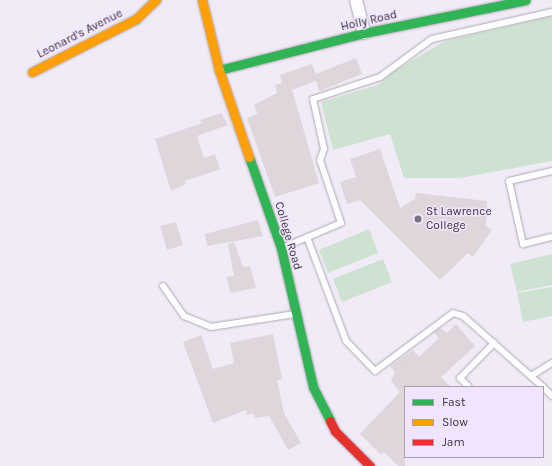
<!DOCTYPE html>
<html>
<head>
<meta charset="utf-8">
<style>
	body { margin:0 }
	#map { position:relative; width:552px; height:466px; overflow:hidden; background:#f1ebf7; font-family:Karla,sans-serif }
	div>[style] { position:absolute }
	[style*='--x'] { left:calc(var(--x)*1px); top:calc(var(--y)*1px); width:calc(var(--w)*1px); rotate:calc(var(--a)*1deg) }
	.green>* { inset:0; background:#cee2d2 }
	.building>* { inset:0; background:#dfd6db }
	.roads { filter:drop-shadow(0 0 1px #ada8b1) drop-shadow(0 0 1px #ada8b1) }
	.lane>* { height:6px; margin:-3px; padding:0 3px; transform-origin:3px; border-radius:3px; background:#fdfcfe }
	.street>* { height:12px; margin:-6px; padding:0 6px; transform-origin:6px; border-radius:6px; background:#fdfcfe }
	.fast>* { height:9px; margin:-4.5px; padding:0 4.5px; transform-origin:4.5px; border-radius:4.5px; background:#30b455 }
	.slow>* { height:9px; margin:-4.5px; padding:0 4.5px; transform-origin:4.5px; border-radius:4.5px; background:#ff9f0a }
	.jam>* { height:9px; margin:-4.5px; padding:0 4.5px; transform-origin:4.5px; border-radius:4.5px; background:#e5322d }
	.dots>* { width:11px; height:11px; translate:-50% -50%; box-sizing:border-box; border:2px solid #f1e5fd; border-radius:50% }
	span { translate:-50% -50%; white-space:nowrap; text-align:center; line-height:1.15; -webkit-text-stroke:3px #f1e5fd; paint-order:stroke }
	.street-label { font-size:12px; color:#38333d }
	.poi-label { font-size:12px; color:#38333d }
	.left { translate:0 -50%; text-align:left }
	.legend { position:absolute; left:404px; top:386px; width:140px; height:72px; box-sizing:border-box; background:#f1e5fd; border:1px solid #a79eb0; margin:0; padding:5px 7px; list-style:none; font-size:12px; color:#38333d }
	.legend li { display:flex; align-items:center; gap:8px; height:20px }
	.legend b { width:20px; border:1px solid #a79eb0 }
</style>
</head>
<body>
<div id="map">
	<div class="green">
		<i style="clip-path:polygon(552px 16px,552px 161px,460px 178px,404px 178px,390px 134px,333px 150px,321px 102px,378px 85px,391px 73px,445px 41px)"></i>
		<i style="clip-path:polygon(369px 229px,378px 253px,328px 273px,319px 250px)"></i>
		<i style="clip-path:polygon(552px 254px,552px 285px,517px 292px,510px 264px)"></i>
		<i style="clip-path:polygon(383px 259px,392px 282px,342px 302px,333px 279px)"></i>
		<i style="clip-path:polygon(552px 287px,552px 316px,523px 322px,517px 293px)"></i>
	</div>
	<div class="building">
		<i style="clip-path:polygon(356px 58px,362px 74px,319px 91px,316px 81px,292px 90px,319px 183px,275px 197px,247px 118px,258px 114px,254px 105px,277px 93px,275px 85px,282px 83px,280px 75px,312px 64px,316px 74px)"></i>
		<i style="clip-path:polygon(221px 113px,228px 125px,197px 136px,204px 158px,215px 154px,220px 169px,185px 181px,186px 184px,171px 191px,155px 139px,202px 123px,200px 120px)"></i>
		<i style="clip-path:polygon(380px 149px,400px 208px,415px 199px,416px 193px,487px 201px,486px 226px,492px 230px,473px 257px,468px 253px,440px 280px,360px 200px,347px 204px,340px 182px,356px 177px,350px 159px)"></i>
		<i style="clip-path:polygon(258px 220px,263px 236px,207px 246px,205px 234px)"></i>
		<i style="clip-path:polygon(176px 222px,183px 245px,167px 250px,160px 226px)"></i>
		<i style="clip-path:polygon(234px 242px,243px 267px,250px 266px,256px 288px,230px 293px,227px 277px,234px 276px,228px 244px)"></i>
		<i style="clip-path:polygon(456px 324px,475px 346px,441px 377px,451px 387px,405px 387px,405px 466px,398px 466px,384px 452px,381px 455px,360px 434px,400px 392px,391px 381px,395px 372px,390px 366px,413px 350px,419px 357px,439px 338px,434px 332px,441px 328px,447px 333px)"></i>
		<i style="clip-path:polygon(273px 334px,282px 379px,277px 380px,284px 413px,301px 443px,288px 450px,269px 416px,255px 418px,253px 413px,247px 415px,246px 410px,213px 423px,183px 342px,201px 335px,213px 369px,234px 363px,230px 343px)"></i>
	</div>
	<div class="roads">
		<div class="lane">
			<i style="--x:552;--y:171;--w:44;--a:166.9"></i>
			<i style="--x:509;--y:181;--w:65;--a:77.5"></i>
			<i style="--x:523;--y:244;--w:30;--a:-14"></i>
			<i style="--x:307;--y:237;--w:111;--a:69.4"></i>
			<i style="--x:346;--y:341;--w:42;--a:46"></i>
			<i style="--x:375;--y:371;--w:97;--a:-36.6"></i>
			<i style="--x:453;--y:313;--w:10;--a:17"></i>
			<i style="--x:463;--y:316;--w:107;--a:41.6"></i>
			<i style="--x:282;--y:248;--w:64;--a:-23"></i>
			<i style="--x:341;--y:223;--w:66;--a:-108.4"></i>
			<i style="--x:320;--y:160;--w:12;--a:-70"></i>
			<i style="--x:324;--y:149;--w:51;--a:-102.4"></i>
			<i style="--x:313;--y:99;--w:71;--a:-18.2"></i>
			<i style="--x:380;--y:77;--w:64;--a:-36.2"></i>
			<i style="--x:432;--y:39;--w:123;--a:-12.7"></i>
			<i style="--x:163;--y:286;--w:37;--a:55"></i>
			<i style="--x:184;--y:316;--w:29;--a:22"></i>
			<i style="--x:211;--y:327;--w:85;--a:-8.8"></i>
			<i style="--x:531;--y:376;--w:25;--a:-32"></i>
			<i style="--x:469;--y:387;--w:13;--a:-135"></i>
			<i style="--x:460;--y:378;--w:49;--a:-45.8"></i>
			<i style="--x:543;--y:387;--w:13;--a:45"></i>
		</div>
		<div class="street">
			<i style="--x:356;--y:0;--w:34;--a:76"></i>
		</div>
		<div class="fast">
			<i style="--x:219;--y:70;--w:150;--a:-14.3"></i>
			<i style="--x:364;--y:33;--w:165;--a:-11.5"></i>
			<i style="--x:249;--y:157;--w:96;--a:70.6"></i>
			<i style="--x:281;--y:248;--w:143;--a:77"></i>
			<i style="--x:313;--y:387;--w:38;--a:63"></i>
		</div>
		<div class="slow">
			<i style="--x:202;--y:0;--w:72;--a:76.3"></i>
			<i style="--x:219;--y:70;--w:92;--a:71"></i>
			<i style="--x:32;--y:72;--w:117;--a:-27"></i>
			<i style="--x:136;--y:19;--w:28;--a:-44"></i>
		</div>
		<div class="jam">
			<i style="--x:330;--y:421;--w:11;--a:63"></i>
			<i style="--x:335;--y:431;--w:49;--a:45"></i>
		</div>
	</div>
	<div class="dots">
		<i style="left:418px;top:219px;background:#79737e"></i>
	</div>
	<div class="street-label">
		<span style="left:369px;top:21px;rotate:-13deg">Holly Road</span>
		<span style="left:80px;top:34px;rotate:-27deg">Leonard's Avenue</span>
		<span style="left:288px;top:236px;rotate:74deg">College Road</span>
	</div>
	<div class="poi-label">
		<span class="left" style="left:426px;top:219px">St Lawrence<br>College</span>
	</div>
	<ul class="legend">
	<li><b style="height:5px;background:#30b455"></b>Fast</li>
	<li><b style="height:5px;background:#ff9f0a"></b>Slow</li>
	<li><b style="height:5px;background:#e5322d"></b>Jam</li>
	</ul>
</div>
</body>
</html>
